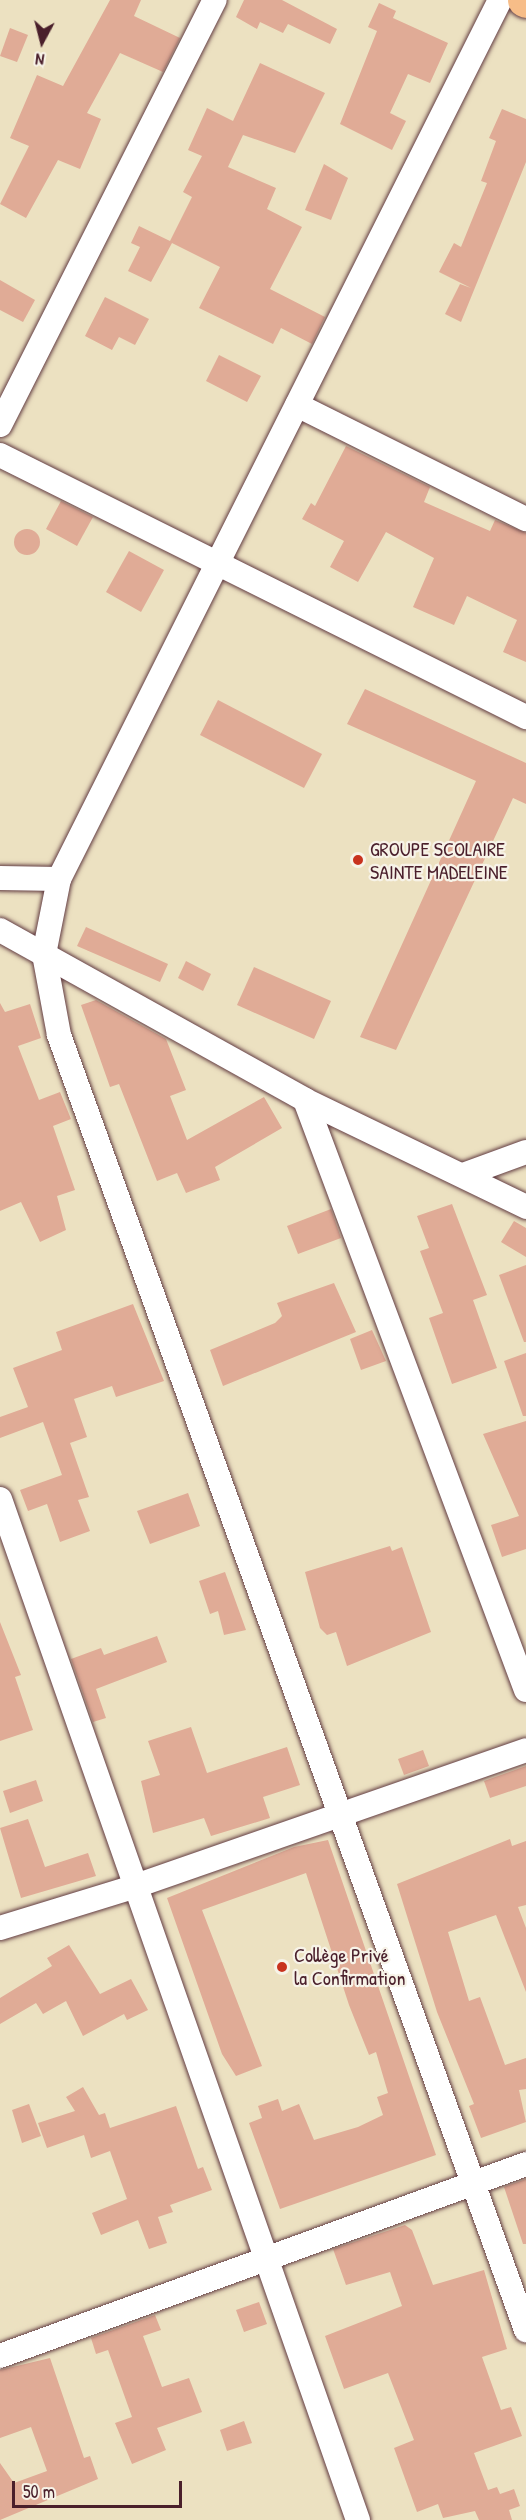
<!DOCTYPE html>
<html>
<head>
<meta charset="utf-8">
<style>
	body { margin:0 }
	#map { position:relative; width:526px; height:2520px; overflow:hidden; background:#ece1c1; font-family:"Patrick Hand",sans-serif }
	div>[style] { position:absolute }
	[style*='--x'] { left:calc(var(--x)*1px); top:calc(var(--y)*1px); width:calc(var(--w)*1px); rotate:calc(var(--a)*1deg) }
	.building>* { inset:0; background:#e0ab96 }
	.round { border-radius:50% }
	.roads { filter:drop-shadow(0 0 2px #623c42) drop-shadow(0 0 2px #623c42) }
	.street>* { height:24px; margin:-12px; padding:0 12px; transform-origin:12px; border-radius:12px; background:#fff }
	.primary>* { height:33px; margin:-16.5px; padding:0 16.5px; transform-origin:16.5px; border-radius:16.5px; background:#f7bd88 }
	.dots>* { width:16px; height:16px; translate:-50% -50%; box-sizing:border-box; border:3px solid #f7f3e8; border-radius:50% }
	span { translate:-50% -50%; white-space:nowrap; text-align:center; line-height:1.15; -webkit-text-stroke:4.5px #f7f3e8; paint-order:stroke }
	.poi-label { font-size:20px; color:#4a1f2b }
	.left { translate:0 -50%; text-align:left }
	.north { position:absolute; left:12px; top:12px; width:60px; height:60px; -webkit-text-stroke:4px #f7f3e8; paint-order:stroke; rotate:187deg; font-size:16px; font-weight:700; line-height:24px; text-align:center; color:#4a1f2b }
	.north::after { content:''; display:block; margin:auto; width:21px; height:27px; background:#4a1f2b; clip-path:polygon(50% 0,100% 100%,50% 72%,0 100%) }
	.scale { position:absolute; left:12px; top:2481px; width:170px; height:27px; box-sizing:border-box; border:3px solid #4a1f2b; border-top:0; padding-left:8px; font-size:18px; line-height:21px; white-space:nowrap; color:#4a1f2b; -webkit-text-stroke:4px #f7f3e8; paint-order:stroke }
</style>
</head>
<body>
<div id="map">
	<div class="building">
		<i style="clip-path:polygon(110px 0,141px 0,134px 16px,180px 38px,163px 72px,120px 53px,87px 113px,101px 119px,80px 169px,58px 160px,26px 218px,0 204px,29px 146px,10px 138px,37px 75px,63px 86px)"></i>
		<i style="clip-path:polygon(244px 0,282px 0,337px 29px,330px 44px,288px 24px,283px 33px,260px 22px,257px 29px,236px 17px)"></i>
		<i style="clip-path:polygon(379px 3px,396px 11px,393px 18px,448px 43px,430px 83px,408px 74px,390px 113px,406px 121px,392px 150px,340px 124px,377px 31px,368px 27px)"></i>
		<i style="clip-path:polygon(10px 28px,28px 35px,17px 62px,0 56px)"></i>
		<i style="clip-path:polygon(260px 63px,325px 93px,295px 153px,243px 135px,228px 167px,276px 188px,267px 209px,302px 227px,270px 289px,325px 317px,312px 344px,281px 328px,273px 344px,199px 308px,220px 267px,172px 243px,151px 282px,128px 271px,140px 247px,131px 243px,139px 226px,170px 241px,192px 197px,183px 192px,202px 156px,188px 150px,207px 108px,233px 121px)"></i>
		<i style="clip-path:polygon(502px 109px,526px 119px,526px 162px,461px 322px,445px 314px,460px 284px,471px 288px,439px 272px,454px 243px,461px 247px,487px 183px,481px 181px,496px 141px,489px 138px)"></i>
		<i style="clip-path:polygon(324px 164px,348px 178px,331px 220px,305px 210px)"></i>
		<i style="clip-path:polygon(0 280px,35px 300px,23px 322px,0 310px)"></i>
		<i style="clip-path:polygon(105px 297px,149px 319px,135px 345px,119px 337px,112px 350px,85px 336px)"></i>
		<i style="clip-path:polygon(219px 355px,261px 376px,247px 402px,206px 381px)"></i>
		<i style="clip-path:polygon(346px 446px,430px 487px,424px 502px,490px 531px,495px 520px,526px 533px,526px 662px,503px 652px,517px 620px,467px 596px,454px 625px,413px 607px,434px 558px,386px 532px,358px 582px,330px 567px,344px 541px,302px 519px,311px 503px,315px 506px)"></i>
		<i style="clip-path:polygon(61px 501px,93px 517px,77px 546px,46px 529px)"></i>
		<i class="round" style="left:14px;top:529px;width:26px;height:26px"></i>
		<i style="clip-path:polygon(129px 551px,164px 570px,141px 612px,106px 592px)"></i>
		<i style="clip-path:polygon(365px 689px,526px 763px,526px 804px,513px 798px,396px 1050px,360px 1037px,476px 781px,347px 724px)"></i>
		<i style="clip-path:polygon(218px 700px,322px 754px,304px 788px,200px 735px)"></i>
		<i style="clip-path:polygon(86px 927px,168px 964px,160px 982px,77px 946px)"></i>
		<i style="clip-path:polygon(186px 961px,211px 974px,203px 991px,178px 978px)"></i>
		<i style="clip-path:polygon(254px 967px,331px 1001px,314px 1039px,237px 1005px)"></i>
		<i style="clip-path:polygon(96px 1000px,166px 1039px,186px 1090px,170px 1096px,187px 1140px,264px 1097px,282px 1128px,215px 1167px,220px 1180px,186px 1193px,177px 1173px,157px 1181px,119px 1084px,110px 1087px,81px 1005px)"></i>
		<i style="clip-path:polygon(0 1003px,5px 1012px,30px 1004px,41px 1038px,18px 1046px,39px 1100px,60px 1092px,71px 1119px,53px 1126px,75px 1190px,57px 1196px,66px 1230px,40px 1242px,21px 1202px,0 1211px)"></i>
		<i style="clip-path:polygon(452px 1204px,487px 1295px,473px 1300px,497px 1368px,452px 1384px,429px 1318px,443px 1313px,420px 1251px,429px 1248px,417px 1216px)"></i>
		<i style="clip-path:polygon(331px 1209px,341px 1238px,298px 1254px,287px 1226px)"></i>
		<i style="clip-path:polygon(514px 1221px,526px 1228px,526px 1257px,501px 1242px)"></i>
		<i style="clip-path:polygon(526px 1265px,526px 1342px,524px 1342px,499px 1275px)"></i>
		<i style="clip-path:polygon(334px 1283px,356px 1332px,223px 1386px,210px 1350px,275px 1323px,282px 1316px,277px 1303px)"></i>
		<i style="clip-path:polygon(133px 1304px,164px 1381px,116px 1397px,112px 1386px,74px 1399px,87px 1437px,70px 1443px,89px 1497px,78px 1500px,90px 1531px,60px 1542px,47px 1504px,28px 1511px,20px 1490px,62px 1475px,43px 1422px,0 1438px,0 1417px,28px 1407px,13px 1368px,62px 1350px,56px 1332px)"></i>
		<i style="clip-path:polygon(372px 1330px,386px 1361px,361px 1370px,350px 1339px)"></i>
		<i style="clip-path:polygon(526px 1353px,526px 1416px,523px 1416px,504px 1361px)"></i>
		<i style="clip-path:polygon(526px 1421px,526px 1549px,502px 1557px,491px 1525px,519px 1516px,483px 1434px)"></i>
		<i style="clip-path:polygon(188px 1493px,200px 1526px,150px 1544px,137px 1511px)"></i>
		<i style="clip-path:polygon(390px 1546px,392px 1551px,402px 1547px,431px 1632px,347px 1666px,336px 1632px,327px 1635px,320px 1628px,305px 1572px)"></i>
		<i style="clip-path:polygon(225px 1572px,246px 1630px,224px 1635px,218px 1611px,210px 1614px,199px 1581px)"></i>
		<i style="clip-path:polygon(0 1622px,21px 1675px,15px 1677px,33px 1730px,0 1741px)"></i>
		<i style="clip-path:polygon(157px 1636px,167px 1662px,96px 1689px,106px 1718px,93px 1722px,71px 1659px,101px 1648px,104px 1655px)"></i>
		<i style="clip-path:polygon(191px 1727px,207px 1773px,287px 1747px,300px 1785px,263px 1797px,270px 1818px,211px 1836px,204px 1818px,153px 1833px,141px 1781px,160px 1775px,148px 1741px)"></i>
		<i style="clip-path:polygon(423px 1750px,429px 1766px,404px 1775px,398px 1759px)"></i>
		<i style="clip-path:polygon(526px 1766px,526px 1786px,490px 1798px,484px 1781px)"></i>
		<i style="clip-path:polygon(36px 1780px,43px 1801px,10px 1813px,3px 1791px)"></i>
		<i style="clip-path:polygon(28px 1819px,45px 1867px,88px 1853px,96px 1876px,21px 1898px,0 1828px)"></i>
		<i style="clip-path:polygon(510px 1839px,512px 1846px,526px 1841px,526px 1905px,518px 1907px,526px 1928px,526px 1992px,496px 1915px,448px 1932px,469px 2001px,480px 1997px,505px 2065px,526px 2058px,526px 2089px,519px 2090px,526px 2122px,481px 2138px,469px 2106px,474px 2104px,437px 2012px,397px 1884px)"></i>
		<i style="clip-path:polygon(328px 1840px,436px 2155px,280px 2209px,249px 2123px,262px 2118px,258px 2106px,278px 2099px,282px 2111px,299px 2104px,314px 2140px,358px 2127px,383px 2115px,377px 2097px,388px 2093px,376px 2052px,369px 2055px,349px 2005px,306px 1873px,202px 1910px,262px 2066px,236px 2076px,222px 2054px,167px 1898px,294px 1847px)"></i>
		<i style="clip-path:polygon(69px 1945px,100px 1994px,131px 1979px,148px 2010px,127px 2020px,124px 2014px,83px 2036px,66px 2001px,43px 2014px,36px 2003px,0 2024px,0 1998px,52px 1966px,47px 1958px)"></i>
		<i style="clip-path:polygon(83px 2087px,99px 2115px,105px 2113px,110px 2128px,176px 2106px,198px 2169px,203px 2167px,212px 2190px,170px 2205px,173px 2212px,158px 2217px,167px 2243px,149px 2249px,138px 2220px,101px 2235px,92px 2213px,127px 2199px,110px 2151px,91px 2158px,84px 2135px,47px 2148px,38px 2123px,75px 2111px,66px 2097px)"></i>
		<i style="clip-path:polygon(29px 2104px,41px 2136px,22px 2143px,12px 2110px)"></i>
		<i style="clip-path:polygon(526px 2179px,526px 2244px,523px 2244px,504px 2187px)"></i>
		<i style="clip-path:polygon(405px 2225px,412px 2230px,433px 2285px,484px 2270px,507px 2349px,482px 2357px,501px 2410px,511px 2407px,522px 2436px,474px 2453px,488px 2490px,497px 2487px,500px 2494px,514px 2489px,520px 2506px,509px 2510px,512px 2520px,479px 2520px,475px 2511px,443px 2518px,438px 2504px,417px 2512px,394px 2448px,414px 2440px,388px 2373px,344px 2389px,325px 2336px,402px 2306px,390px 2272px,346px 2285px,333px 2249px)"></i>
		<i style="clip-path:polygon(259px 2302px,267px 2324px,244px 2332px,236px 2310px)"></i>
		<i style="clip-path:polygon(155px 2315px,161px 2330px,143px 2336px,162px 2387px,189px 2378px,202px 2412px,157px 2428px,166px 2450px,132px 2464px,115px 2423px,132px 2417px,108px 2350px,96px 2354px,91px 2338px)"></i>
		<i style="clip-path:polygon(50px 2358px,84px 2458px,90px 2456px,98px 2479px,0 2520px,0 2463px,14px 2483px,47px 2471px,31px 2427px,0 2438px,0 2370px)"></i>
		<i style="clip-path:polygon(244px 2421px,252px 2443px,227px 2451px,220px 2430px)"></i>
	</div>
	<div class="roads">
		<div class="street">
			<i style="--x:500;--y:0;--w:983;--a:116.64"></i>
			<i style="--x:59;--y:879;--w:76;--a:101.3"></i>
			<i style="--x:44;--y:954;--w:82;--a:79.5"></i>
			<i style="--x:59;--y:1035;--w:1377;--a:70.17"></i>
			<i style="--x:297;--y:405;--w:256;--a:26.5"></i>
			<i style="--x:0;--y:425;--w:476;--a:-63.2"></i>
			<i style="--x:0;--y:455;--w:588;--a:26.48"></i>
			<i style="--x:0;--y:878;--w:59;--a:1"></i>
			<i style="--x:0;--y:930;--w:349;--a:29.1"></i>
			<i style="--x:305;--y:1100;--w:246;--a:25.8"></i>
			<i style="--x:305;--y:1100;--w:630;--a:69.47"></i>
			<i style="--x:463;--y:1175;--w:67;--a:-20.1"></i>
			<i style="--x:0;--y:1499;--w:1082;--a:70.68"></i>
			<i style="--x:0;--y:1928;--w:139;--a:-17.1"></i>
			<i style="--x:133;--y:1887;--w:416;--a:-19.2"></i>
			<i style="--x:0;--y:2356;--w:560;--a:-20.05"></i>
		</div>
		<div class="primary">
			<i style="--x:524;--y:0;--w:2;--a:27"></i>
		</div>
	</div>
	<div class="dots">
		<i style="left:358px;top:860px;background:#c8321e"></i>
		<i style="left:282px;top:1967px;background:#c8321e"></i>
	</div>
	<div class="poi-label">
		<span class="left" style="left:370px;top:860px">GROUPE SCOLAIRE<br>SAINTE MADELEINE</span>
		<span class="left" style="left:294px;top:1966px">Collège Privé<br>la Confirmation</span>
	</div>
	<div class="north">N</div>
	<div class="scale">50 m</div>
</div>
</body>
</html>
